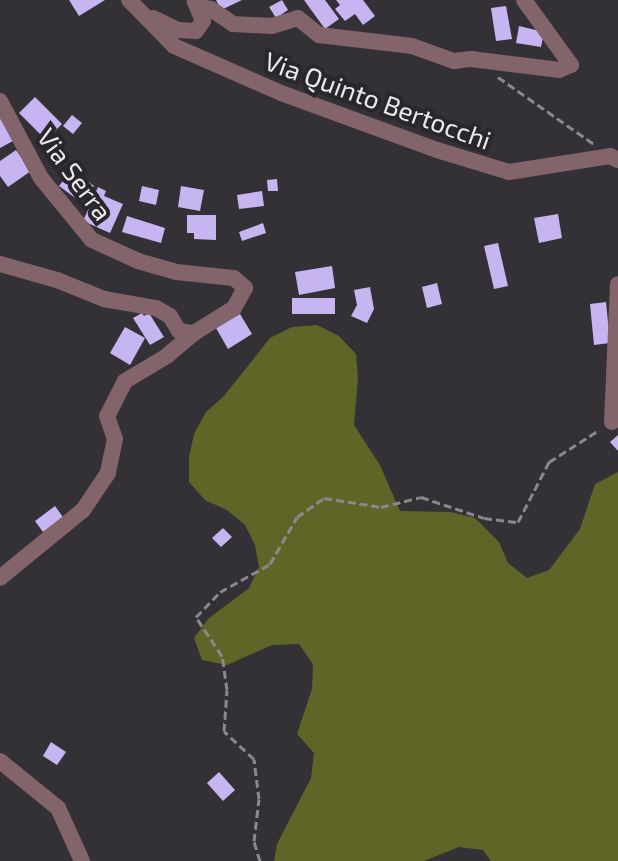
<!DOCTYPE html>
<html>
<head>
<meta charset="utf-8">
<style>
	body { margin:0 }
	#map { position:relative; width:618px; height:861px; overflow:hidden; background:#333136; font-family:"Exo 2",sans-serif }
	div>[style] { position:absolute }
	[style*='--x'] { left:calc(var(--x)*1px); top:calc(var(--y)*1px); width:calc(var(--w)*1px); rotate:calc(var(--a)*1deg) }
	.forest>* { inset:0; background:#5f6526 }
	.building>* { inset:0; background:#c7b5f2 }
	.path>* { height:3px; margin-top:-1.5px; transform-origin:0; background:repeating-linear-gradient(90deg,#8a888d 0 8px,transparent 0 12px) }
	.minor>* { height:16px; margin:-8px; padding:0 8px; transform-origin:8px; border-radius:8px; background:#82646a }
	span { translate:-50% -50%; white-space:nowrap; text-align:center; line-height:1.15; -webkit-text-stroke:8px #29272c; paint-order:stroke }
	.street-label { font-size:26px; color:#ebe9ec }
</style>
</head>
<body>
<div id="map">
	<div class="forest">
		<i style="clip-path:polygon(317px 325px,339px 336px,356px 354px,358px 378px,354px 425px,380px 465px,400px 511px,451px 512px,475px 518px,499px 542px,508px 563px,527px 578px,549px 570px,580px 529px,595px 484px,618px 472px,618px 861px,491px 861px,483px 850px,459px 847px,424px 861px,274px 861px,277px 844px,311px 778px,314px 753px,297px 734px,312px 689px,313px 664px,299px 644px,272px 645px,227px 665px,202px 660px,194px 638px,209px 618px,249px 588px,259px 567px,255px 545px,245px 525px,227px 510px,205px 500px,189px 482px,189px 457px,194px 434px,206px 412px,224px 396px,270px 338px,292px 327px)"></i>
	</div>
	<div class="building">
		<i style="clip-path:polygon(69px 0,105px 0,79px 16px)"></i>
		<i style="clip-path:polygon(216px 0,242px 0,221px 10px)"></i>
		<i style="clip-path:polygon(282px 0,288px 10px,276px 18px,269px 7px)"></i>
		<i style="clip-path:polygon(304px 0,325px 0,339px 19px,325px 29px)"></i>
		<i style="clip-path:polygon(336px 0,363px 0,375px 16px,363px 25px,355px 14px,345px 21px,335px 9px,340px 5px)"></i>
		<i style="clip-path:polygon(506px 6px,512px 39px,496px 41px,491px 8px)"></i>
		<i style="clip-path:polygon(519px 26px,544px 32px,541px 47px,516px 43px)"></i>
		<i style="clip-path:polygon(35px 97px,62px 124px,46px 140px,19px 113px)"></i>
		<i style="clip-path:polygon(72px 115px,82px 123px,73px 134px,63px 126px)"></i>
		<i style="clip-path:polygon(0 118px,13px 141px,0 148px)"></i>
		<i style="clip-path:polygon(16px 150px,31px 171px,8px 187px,0 176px,0 161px)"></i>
		<i style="clip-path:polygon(72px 169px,94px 186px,82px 203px,59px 186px)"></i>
		<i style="clip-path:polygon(277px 179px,278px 191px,268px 191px,267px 180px)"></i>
		<i style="clip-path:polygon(142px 186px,159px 190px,156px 205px,139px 201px)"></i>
		<i style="clip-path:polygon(181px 186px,204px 190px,200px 211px,178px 207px)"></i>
		<i style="clip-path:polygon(98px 187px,106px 191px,104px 196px,123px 204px,110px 233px,83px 221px)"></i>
		<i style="clip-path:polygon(262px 191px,264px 206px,239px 209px,237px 195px)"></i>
		<i style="clip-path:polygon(558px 214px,562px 238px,539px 243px,534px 218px)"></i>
		<i style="clip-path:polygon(187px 215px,216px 215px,216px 240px,194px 239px,194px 233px,187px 233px)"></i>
		<i style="clip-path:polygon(127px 216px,165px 228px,161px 243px,122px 232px)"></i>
		<i style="clip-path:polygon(263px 223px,266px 233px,242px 241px,239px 232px)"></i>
		<i style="clip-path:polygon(498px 243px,508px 286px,494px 289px,484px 246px)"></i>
		<i style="clip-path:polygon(332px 266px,335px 288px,299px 295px,295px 272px)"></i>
		<i style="clip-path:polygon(437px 283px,442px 304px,427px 308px,422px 287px)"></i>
		<i style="clip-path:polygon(370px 287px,374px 309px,367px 323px,351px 316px,357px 305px,354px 290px)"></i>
		<i style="clip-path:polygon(292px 298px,335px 298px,335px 314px,292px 314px)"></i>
		<i style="clip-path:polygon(606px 302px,610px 343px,594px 345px,590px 304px)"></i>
		<i style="clip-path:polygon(142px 313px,144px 316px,149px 313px,164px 337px,150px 345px,133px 318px)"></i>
		<i style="clip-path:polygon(240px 314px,252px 334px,228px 349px,216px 328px)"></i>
		<i style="clip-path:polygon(125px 327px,145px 338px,130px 365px,110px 353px)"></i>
		<i style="clip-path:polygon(618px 435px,618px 451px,610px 442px)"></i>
		<i style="clip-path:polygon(55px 506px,63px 517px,43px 532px,35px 521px)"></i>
		<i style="clip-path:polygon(223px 528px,232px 537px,221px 547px,212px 538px)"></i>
		<i style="clip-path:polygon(51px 742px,66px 752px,57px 765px,43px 756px)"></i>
		<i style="clip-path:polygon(219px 772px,235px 790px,223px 801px,207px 783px)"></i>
	</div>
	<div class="path">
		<i style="--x:498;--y:77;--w:117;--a:34.9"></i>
		<i style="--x:260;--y:861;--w:21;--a:-107"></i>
		<i style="--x:254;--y:841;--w:42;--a:-83.2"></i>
		<i style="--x:259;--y:799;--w:40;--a:-97.1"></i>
		<i style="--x:254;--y:759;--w:41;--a:-137"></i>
		<i style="--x:224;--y:731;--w:41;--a:-85.8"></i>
		<i style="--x:227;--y:690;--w:34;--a:-98"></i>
		<i style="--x:222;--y:656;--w:47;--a:-123.7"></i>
		<i style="--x:196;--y:617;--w:35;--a:-46"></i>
		<i style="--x:220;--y:592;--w:57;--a:-29.2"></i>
		<i style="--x:270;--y:564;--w:54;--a:-60.1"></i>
		<i style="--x:297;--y:517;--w:33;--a:-35"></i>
		<i style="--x:324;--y:498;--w:58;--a:9"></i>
		<i style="--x:381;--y:507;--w:41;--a:-14"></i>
		<i style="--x:421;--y:497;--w:66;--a:18.4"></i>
		<i style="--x:484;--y:518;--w:34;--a:7"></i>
		<i style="--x:518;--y:522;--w:68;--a:-62.7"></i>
		<i style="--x:549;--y:462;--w:59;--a:-32.6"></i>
	</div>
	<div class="minor">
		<i style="--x:129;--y:0;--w:64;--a:45.6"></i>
		<i style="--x:174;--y:46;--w:117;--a:23.7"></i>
		<i style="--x:281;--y:93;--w:166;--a:20.1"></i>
		<i style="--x:437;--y:150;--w:75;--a:17"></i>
		<i style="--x:509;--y:172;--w:102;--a:-9"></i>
		<i style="--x:610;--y:156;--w:9;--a:27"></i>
		<i style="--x:199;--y:7;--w:12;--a:9"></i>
		<i style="--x:211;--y:9;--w:27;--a:34"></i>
		<i style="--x:233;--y:24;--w:39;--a:3"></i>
		<i style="--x:272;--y:26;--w:27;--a:-17"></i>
		<i style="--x:298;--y:18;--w:27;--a:39"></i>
		<i style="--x:319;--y:35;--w:94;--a:6.7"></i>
		<i style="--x:412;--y:46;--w:45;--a:19.7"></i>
		<i style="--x:454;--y:61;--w:17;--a:-7"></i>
		<i style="--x:471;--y:59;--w:89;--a:7.1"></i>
		<i style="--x:559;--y:70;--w:13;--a:-23"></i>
		<i style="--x:571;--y:65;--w:80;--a:-125.9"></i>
		<i style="--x:153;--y:18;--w:28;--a:26"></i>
		<i style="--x:178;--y:30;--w:18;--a:3"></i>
		<i style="--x:196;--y:31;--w:12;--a:-55"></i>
		<i style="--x:203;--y:21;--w:21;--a:-113"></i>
		<i style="--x:0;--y:101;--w:87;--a:62"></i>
		<i style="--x:41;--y:178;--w:80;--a:50.6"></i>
		<i style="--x:92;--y:240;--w:51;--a:24.5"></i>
		<i style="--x:138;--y:261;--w:40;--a:16"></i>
		<i style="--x:176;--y:272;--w:58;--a:5.9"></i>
		<i style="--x:234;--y:278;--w:15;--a:42"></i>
		<i style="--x:245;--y:288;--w:23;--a:119"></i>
		<i style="--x:234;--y:308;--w:47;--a:148"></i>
		<i style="--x:194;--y:333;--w:35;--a:140"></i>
		<i style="--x:167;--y:356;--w:49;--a:149.2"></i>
		<i style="--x:125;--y:381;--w:39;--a:117"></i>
		<i style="--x:107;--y:416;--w:24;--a:71"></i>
		<i style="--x:115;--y:439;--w:35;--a:102"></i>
		<i style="--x:108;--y:473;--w:45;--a:124"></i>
		<i style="--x:83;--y:510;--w:107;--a:140.7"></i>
		<i style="--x:0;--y:264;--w:59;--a:15.7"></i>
		<i style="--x:57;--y:280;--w:51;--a:22"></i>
		<i style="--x:104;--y:299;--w:53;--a:9.8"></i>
		<i style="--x:156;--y:308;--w:16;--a:30"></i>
		<i style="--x:170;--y:316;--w:17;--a:59"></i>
		<i style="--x:179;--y:331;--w:15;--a:8"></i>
		<i style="--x:612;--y:422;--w:138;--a:-87.5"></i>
		<i style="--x:0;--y:761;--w:75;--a:39"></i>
		<i style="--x:58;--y:808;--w:58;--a:65.6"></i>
	</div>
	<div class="street-label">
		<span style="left:378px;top:100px;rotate:20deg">Via Quinto Bertocchi</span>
		<span style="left:75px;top:174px;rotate:54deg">Via Serra</span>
	</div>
</div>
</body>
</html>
